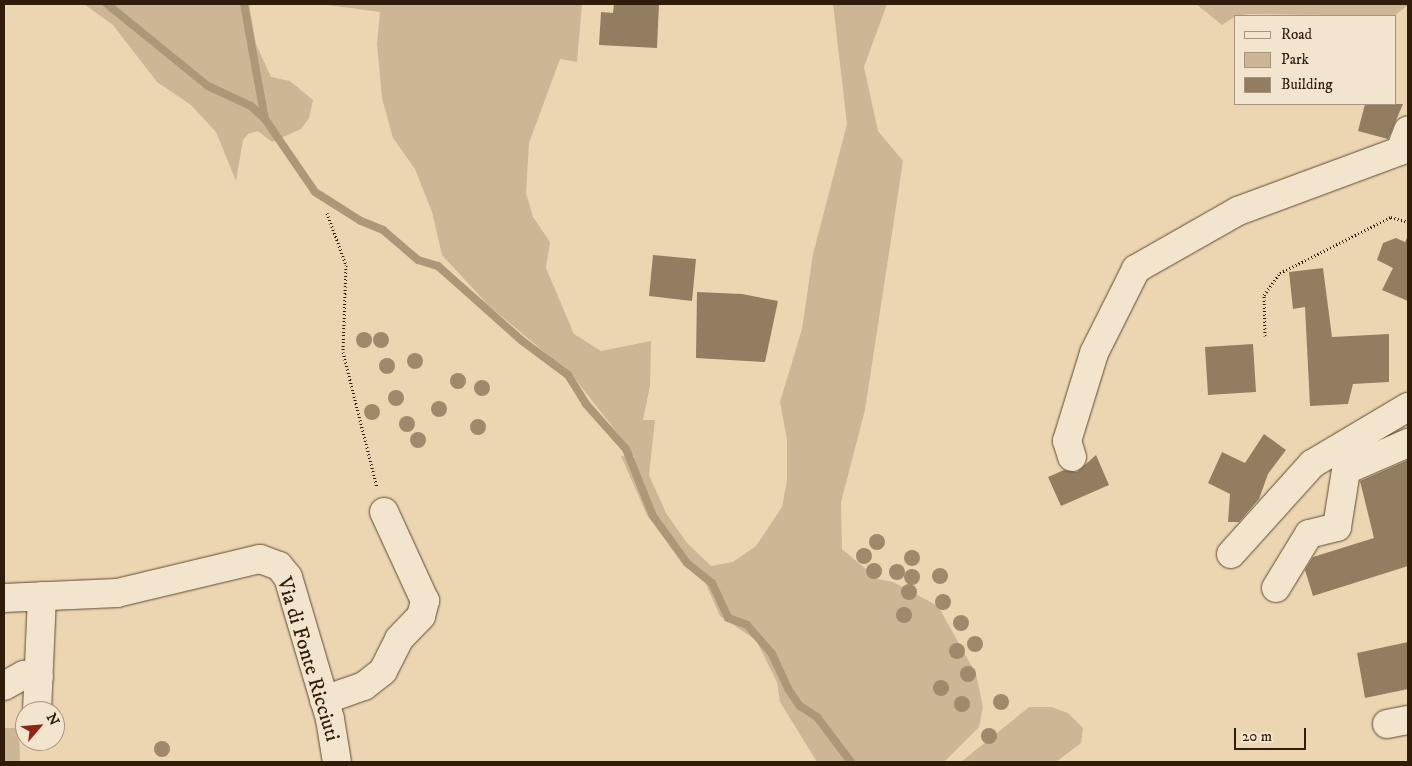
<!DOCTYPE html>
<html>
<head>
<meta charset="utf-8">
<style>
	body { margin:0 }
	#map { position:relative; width:1412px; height:766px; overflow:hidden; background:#ecd6b2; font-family:"IM FELL DW Pica",serif }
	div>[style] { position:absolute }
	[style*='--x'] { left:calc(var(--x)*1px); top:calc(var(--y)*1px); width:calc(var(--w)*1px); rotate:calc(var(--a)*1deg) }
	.green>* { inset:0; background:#ccb695 }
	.stream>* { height:8px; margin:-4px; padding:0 4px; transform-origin:4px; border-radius:4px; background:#ac9779 }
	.building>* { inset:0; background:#927d61 }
	.path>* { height:3px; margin-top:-1.5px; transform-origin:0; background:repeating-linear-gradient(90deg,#311c0a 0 1px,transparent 0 3.5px) }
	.roads { filter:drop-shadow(0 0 1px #604a34) drop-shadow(0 0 1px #604a34) }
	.minor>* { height:28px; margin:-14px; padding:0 14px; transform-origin:14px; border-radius:14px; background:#f3e4cd }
	.trees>* { width:16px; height:16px; margin:-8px; border-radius:50%; background:#9f896d }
	span { translate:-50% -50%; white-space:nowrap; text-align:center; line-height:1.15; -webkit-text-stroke:4px #f3e4cd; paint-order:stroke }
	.street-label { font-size:21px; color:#311c0a }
	.frame { position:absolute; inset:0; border:5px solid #311c0a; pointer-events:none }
	.legend { position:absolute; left:1234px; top:15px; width:162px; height:90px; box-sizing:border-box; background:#f3e4cd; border:1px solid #a5947f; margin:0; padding:6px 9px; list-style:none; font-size:15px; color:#311c0a }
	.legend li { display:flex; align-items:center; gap:10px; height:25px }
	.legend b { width:25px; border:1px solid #a5947f }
	.north { position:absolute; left:15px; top:701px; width:50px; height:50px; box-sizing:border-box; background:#f3e4cd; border:1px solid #a5947f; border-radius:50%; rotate:63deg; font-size:14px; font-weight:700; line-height:20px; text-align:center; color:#311c0a }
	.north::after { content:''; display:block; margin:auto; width:18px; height:22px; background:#8f2418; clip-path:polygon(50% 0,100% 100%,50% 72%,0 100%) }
	.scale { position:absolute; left:1234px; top:728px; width:72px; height:22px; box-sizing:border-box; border:2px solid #311c0a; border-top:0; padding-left:6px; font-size:15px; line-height:18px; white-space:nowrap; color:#311c0a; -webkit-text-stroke:4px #f3e4cd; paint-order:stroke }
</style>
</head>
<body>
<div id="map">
	<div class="green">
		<i style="clip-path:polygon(84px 4px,249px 4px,256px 44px,271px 77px,290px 81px,313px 100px,309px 118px,301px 129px,272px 142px,258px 131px,248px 134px,243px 140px,236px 181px,216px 132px,191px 105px,157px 82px,113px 25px)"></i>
		<i style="clip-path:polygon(320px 4px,582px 4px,577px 62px,560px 59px,529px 143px,526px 193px,533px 217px,550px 242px,546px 268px,574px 334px,601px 351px,651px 341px,650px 386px,643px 420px,655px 420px,649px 475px,666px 513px,687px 543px,711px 566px,733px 562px,756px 546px,782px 507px,787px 480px,787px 440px,780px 402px,802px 329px,813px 254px,847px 124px,833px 4px,887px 4px,864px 67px,878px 131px,903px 161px,865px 410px,841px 502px,842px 549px,878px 579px,893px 582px,938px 606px,976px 674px,983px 707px,979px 727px,944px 762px,817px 762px,780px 702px,777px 682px,756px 640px,720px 616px,705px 582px,687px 567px,647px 515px,621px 456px,635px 458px,626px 444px,572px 375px,489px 306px,442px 255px,432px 212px,415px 169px,393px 138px,382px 98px,377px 44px,380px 12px)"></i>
		<i style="clip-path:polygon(1196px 4px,1408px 4px,1408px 5px,1394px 16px,1250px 14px,1236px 16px,1222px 25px)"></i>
		<i style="clip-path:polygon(1029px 707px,1051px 707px,1068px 713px,1083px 728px,1081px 743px,1056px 762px,961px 762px)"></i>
		<i style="clip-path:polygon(4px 728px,19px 728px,20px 762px,4px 762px)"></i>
	</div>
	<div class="stream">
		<i style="--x:107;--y:4;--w:130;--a:39.1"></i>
		<i style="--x:208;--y:86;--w:47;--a:24.9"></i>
		<i style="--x:251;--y:106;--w:19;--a:43"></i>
		<i style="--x:265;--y:119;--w:88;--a:55.6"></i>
		<i style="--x:315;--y:192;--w:54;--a:32.2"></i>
		<i style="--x:361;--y:221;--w:24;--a:22"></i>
		<i style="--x:383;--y:230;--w:46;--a:40.6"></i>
		<i style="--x:418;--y:260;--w:21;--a:17"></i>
		<i style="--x:438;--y:266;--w:111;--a:41.7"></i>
		<i style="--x:521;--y:340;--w:59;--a:36.7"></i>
		<i style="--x:568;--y:375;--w:34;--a:58"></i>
		<i style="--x:586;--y:404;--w:60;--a:48.4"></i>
		<i style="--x:626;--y:449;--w:72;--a:68.1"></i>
		<i style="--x:653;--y:516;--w:58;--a:54.1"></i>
		<i style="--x:687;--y:563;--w:32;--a:39"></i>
		<i style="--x:712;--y:583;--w:38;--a:65"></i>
		<i style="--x:728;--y:618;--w:20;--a:20"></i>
		<i style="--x:747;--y:625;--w:38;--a:49"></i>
		<i style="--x:772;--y:654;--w:38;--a:65"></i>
		<i style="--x:788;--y:689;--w:21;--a:55"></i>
		<i style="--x:800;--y:706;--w:20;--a:33"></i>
		<i style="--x:817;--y:717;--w:56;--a:52.9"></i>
		<i style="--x:244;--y:4;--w:117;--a:79.7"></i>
	</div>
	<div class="building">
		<i style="clip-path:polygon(614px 4px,659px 4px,657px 48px,599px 45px,601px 12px,613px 13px)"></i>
		<i style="clip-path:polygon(1365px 104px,1403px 104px,1388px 139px,1358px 131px)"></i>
		<i style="clip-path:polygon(1408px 236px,1408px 301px,1382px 290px,1393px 268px,1377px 260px,1383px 243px,1396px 238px,1405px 242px)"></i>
		<i style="clip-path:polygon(653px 255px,696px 259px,692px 301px,649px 296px)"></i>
		<i style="clip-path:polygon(1323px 268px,1332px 337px,1389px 334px,1389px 382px,1353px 384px,1348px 404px,1310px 406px,1305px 307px,1293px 309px,1289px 272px)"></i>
		<i style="clip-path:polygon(697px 292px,742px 294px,778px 301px,765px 362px,696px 358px)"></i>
		<i style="clip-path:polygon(1253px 344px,1256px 392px,1208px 395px,1205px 347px)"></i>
		<i style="clip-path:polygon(1264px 434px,1286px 450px,1268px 474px,1259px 499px,1239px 522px,1228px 522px,1230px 494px,1208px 483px,1222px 452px,1245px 463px)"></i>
		<i style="clip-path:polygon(1096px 455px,1109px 485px,1061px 506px,1048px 477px,1064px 470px,1077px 472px)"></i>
		<i style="clip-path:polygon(1408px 460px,1408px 566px,1313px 596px,1305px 570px,1313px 557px,1374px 538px,1360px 481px)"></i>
		<i style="clip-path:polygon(1408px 642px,1408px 689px,1365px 698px,1357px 653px)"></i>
	</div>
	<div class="path">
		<i style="--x:327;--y:213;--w:55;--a:69.9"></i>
		<i style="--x:346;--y:265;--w:87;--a:92"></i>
		<i style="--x:343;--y:352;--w:139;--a:75.9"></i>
		<i style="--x:1265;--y:336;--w:41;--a:-91.4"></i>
		<i style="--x:1264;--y:295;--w:27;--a:-54"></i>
		<i style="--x:1280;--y:273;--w:124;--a:-26.8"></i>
		<i style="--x:1391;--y:217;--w:18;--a:16"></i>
	</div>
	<div class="roads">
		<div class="minor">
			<i style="--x:1072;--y:457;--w:17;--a:-107"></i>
			<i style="--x:1067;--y:441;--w:92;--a:-72.9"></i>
			<i style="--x:1094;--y:353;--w:94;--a:-63.4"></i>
			<i style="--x:1136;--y:269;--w:117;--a:-29.6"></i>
			<i style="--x:1238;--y:211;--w:173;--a:-20.3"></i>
			<i style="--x:1400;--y:151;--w:22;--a:-69"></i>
			<i style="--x:1231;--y:554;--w:121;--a:-48"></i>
			<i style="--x:1312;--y:464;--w:112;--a:-30.7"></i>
			<i style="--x:1276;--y:588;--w:63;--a:-58.6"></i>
			<i style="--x:1309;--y:534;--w:29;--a:-14"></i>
			<i style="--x:1337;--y:527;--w:58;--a:-81"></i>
			<i style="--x:1346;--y:470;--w:68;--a:-23.5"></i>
			<i style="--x:4;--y:598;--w:113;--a:-2.5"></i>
			<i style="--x:117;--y:593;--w:147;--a:-13.4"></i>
			<i style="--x:260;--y:559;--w:20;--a:20"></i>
			<i style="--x:279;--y:566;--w:14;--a:51"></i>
			<i style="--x:288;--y:577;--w:148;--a:73.5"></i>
			<i style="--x:330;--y:719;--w:44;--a:80.8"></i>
			<i style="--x:4;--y:686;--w:23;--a:-29"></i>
			<i style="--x:24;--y:675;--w:15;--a:8"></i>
			<i style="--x:324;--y:700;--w:42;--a:-19.3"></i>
			<i style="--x:364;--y:686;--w:24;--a:-38"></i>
			<i style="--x:383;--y:671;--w:36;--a:-63"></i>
			<i style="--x:399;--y:639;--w:32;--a:-46"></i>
			<i style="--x:421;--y:616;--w:16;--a:-75"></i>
			<i style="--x:425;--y:601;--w:98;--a:-114.7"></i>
			<i style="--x:37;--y:711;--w:115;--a:-87.5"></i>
			<i style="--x:1387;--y:724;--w:21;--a:-11"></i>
		</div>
	</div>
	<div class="trees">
		<i style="left:364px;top:340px"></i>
		<i style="left:381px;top:340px"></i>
		<i style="left:415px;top:361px"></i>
		<i style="left:387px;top:366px"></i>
		<i style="left:458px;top:381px"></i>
		<i style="left:482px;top:388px"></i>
		<i style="left:396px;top:398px"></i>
		<i style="left:439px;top:409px"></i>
		<i style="left:372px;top:412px"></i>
		<i style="left:407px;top:424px"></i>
		<i style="left:478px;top:427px"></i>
		<i style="left:418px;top:440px"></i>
		<i style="left:877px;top:542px"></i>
		<i style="left:864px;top:556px"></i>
		<i style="left:912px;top:558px"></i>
		<i style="left:874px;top:571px"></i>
		<i style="left:897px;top:572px"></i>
		<i style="left:940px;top:576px"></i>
		<i style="left:912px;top:577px"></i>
		<i style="left:909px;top:592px"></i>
		<i style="left:943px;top:602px"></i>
		<i style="left:904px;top:615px"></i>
		<i style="left:961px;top:623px"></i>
		<i style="left:975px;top:644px"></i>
		<i style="left:957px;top:651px"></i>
		<i style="left:968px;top:674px"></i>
		<i style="left:941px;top:688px"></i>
		<i style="left:1001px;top:702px"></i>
		<i style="left:962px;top:704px"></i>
		<i style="left:989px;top:736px"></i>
		<i style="left:162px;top:749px"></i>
	</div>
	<div class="street-label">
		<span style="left:308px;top:659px;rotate:73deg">Via di Fonte Ricciuti</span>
	</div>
	<div class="frame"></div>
	<ul class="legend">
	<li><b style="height:6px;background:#f3e4cd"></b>Road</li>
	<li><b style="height:14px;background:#ccb695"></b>Park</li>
	<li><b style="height:14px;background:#927d61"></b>Building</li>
	</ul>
	<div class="north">N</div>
	<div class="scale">20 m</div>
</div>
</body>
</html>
